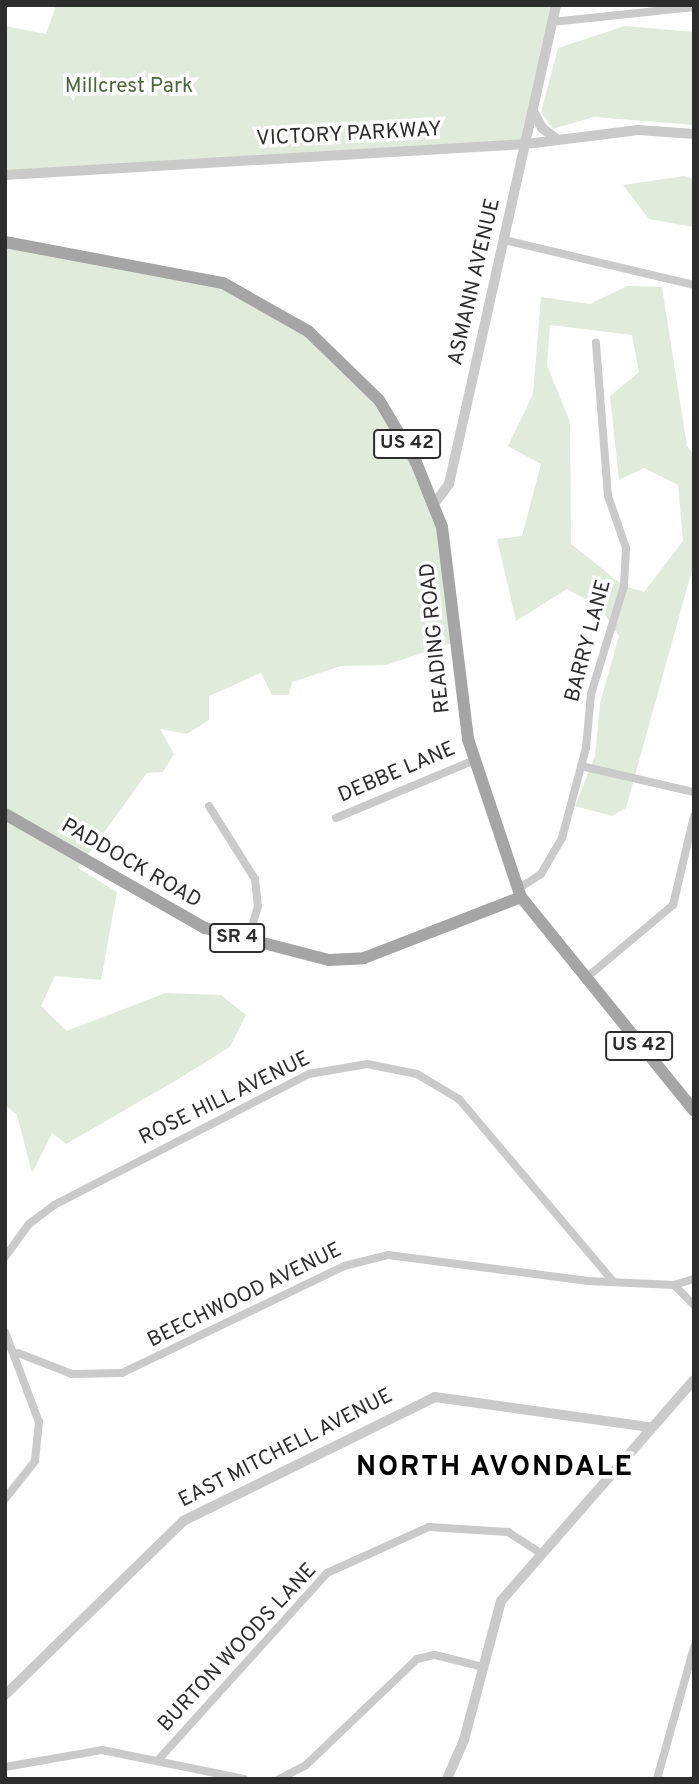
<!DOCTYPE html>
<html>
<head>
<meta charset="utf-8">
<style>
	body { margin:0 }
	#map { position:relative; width:699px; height:1784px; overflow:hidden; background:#fff; font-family:Overpass,sans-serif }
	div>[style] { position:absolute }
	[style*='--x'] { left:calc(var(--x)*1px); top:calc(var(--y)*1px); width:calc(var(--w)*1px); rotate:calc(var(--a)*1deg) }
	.green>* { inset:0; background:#e1ebdb }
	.minor>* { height:8px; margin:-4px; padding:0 4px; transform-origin:4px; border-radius:4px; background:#cacaca }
	.tertiary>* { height:10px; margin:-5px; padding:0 5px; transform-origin:5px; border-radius:5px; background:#cacaca }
	.primary>* { height:12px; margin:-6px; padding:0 6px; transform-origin:6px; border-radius:6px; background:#a5a5a5 }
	span { translate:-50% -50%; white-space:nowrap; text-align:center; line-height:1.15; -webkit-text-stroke:7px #fff; paint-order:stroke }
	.shield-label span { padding:2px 5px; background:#fff; border:2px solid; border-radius:5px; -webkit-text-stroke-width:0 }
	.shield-label { font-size:19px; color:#2d2d2d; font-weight:700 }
	.park-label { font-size:21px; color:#4b683b }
	.street-label { font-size:21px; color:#2d2d2d }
	.district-label { font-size:28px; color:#000; font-weight:700; letter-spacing:2px }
	.frame { position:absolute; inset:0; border:7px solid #2d2d2d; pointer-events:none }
</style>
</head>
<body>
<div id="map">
	<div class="green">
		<i style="clip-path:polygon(56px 5px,556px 5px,526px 144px,5px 175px,5px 26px,46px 34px)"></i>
		<i style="clip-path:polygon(625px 26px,694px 32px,694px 125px,594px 117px,553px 129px,541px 112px,558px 48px)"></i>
		<i style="clip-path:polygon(684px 176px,694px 179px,694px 227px,649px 219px,623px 185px)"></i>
		<i style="clip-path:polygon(5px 242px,250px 295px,355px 372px,434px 504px,458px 641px,386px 665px,341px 666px,292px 682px,289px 695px,272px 695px,261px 673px,209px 696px,209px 720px,187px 734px,160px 729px,174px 754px,163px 772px,147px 773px,78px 868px,117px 892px,101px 980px,55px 976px,41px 1006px,67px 1031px,165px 993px,221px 995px,246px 1015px,230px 1047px,175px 1081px,66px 1144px,52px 1133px,32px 1173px,17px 1115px,5px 1105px)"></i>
		<i style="clip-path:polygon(evenodd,627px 286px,662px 287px,687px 446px,694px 455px,694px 563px,626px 808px,612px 816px,575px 806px,595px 756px,600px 703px,619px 636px,600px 607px,567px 589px,516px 621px,497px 539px,522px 536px,541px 464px,508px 446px,533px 394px,541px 297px,590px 304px,627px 286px,550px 325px,632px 335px,639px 372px,610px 396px,619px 480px,644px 468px,678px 485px,683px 541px,644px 592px,624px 586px,571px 544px,570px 422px,547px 365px,550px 325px)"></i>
	</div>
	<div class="minor">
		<i style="--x:552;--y:22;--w:143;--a:-6"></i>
		<i style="--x:504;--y:240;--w:195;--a:13.3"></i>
		<i style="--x:581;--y:766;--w:116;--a:13"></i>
		<i style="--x:209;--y:806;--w:86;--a:57.8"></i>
		<i style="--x:255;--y:879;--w:27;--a:84"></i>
		<i style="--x:258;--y:906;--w:36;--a:106"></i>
		<i style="--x:336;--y:818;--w:147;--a:-22.7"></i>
		<i style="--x:518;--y:889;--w:27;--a:-33"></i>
		<i style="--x:541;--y:874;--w:42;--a:-59.7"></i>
		<i style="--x:562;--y:838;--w:93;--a:-75.1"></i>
		<i style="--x:586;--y:748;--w:54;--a:-84.7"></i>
		<i style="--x:591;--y:694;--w:113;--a:-73"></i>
		<i style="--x:624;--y:586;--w:38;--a:-87"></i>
		<i style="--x:626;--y:548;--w:55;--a:-109.1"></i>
		<i style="--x:608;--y:496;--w:154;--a:-94.5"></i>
		<i style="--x:586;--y:978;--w:114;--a:-40"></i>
		<i style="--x:673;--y:905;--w:91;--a:-76.7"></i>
		<i style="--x:5;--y:1257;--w:41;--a:-54"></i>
		<i style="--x:29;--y:1224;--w:31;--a:-37"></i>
		<i style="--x:54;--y:1205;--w:287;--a:-27.2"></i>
		<i style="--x:309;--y:1074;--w:59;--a:-9.8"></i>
		<i style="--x:367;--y:1064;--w:51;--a:11.3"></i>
		<i style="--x:417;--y:1074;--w:49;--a:30.8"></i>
		<i style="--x:459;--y:1099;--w:237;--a:49.8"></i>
		<i style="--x:674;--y:1285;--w:21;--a:-17"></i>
		<i style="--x:5;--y:1332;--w:96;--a:69.3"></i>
		<i style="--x:39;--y:1422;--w:39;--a:96"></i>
		<i style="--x:35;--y:1461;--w:48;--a:128.3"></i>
		<i style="--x:18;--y:1353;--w:58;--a:21.3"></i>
		<i style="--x:72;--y:1374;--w:50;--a:-1.1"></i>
		<i style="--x:122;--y:1373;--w:246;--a:-25.7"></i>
		<i style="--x:344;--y:1266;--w:45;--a:-14"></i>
		<i style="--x:388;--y:1255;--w:202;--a:7.4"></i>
		<i style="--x:588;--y:1281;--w:86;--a:2.7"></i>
		<i style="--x:674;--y:1285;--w:28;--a:45"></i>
		<i style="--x:159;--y:1759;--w:251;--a:-47.9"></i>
		<i style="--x:327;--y:1573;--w:112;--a:-24.3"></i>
		<i style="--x:429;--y:1527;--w:79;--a:3.6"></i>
		<i style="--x:508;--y:1532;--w:38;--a:33"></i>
		<i style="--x:5;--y:1767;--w:98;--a:-9.9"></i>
		<i style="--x:102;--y:1750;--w:145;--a:11.5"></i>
		<i style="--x:279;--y:1779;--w:30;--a:-27"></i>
		<i style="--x:306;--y:1765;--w:153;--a:-43.7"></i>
		<i style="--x:417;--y:1659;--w:18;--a:-13"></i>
		<i style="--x:435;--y:1655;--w:45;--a:14"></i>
		<i style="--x:657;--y:1779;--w:137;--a:-74.3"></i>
	</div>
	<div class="tertiary">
		<i style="--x:533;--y:111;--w:19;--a:62"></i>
		<i style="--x:542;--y:128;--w:20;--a:37"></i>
		<i style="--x:5;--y:175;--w:522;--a:-3.41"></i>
		<i style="--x:526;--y:144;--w:113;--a:-7.1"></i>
		<i style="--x:638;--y:130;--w:56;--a:4.1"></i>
		<i style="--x:434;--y:504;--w:25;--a:-53"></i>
		<i style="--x:449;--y:484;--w:491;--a:-77.4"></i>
		<i style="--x:5;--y:1695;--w:249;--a:-44.3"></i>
		<i style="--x:183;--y:1521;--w:281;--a:-26.2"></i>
		<i style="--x:435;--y:1397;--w:215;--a:8"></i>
		<i style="--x:447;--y:1779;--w:43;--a:-66.4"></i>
		<i style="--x:464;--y:1740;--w:144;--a:-75.1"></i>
		<i style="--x:501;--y:1601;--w:293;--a:-48.9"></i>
	</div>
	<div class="primary">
		<i style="--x:5;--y:242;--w:222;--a:10.7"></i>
		<i style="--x:223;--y:283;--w:98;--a:29.5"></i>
		<i style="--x:308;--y:331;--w:99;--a:44.2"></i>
		<i style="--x:379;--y:400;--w:72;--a:59.2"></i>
		<i style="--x:416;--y:462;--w:70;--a:68.2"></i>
		<i style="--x:442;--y:527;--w:214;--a:83"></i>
		<i style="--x:468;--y:739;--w:167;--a:71.5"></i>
		<i style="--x:521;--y:897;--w:275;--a:51"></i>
		<i style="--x:5;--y:814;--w:230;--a:29.7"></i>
		<i style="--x:205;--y:928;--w:128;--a:14.5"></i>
		<i style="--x:329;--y:960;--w:35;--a:-3"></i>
		<i style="--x:364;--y:958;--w:168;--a:-21.2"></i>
	</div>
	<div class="shield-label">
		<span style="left:407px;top:444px">US 42</span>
		<span style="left:237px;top:938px">SR 4</span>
		<span style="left:639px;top:1046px">US 42</span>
	</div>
	<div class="park-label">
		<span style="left:129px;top:87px">Millcrest Park</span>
	</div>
	<div class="street-label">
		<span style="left:349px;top:135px;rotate:-3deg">VICTORY PARKWAY</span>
		<span style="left:475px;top:282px;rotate:-77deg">ASMANN AVENUE</span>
		<span style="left:436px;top:638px;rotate:-96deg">READING ROAD</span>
		<span style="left:589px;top:641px;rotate:-75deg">BARRY LANE</span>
		<span style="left:397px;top:773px;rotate:-23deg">DEBBE LANE</span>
		<span style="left:131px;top:864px;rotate:30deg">PADDOCK ROAD</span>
		<span style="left:225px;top:1099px;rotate:-26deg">ROSE HILL AVENUE</span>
		<span style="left:245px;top:1296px;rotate:-26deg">BEECHWOOD AVENUE</span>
		<span style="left:286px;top:1449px;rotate:-27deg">EAST MITCHELL AVENUE</span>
		<span style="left:238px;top:1648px;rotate:-47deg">BURTON WOODS LANE</span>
	</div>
	<div class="district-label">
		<span style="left:495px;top:1468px">NORTH AVONDALE</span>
	</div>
	<div class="frame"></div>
</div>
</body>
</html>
